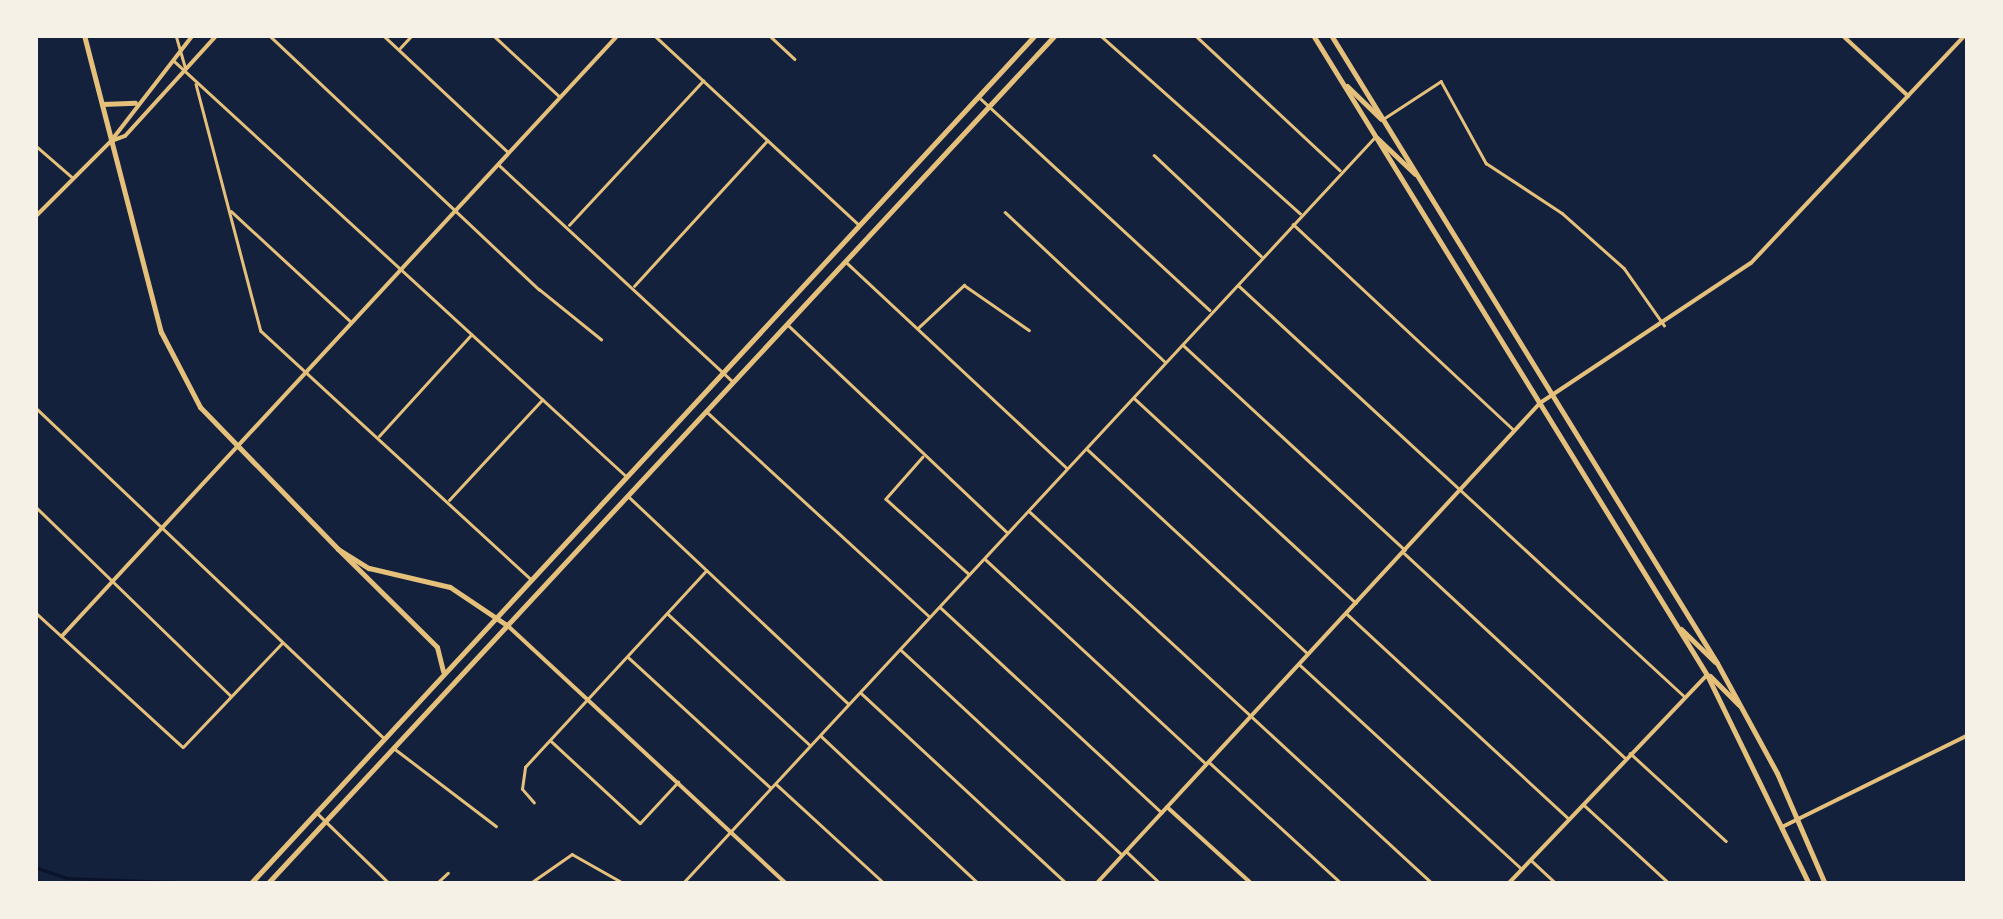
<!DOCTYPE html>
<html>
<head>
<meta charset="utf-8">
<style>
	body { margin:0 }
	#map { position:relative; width:2003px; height:919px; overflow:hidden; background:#14213d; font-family:"Public Sans",sans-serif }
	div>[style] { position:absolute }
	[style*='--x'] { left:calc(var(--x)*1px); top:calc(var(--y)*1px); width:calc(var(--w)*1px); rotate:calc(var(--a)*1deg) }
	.stream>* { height:2.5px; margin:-1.25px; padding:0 1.25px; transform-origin:1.25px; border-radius:1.25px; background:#0b132b }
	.minor>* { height:2.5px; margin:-1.25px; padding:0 1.25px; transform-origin:1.25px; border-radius:1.25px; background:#e5c07b }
	.tertiary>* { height:4px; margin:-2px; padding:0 2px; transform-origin:2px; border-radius:2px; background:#e5c07b }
	.secondary>* { height:5px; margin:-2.5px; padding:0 2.5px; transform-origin:2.5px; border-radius:2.5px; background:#e5c07b }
	.primary>* { height:5px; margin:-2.5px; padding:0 2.5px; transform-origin:2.5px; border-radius:2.5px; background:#e5c07b }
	span { translate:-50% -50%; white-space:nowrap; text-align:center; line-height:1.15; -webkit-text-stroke:8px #f6f1e7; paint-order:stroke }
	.frame { position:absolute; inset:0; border:38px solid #f6f1e7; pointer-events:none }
</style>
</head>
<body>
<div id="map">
	<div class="stream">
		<i style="--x:35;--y:867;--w:34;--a:19"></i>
		<i style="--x:67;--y:878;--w:163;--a:2.1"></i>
	</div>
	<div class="minor">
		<i style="--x:176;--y:35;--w:33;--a:74"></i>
		<i style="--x:269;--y:35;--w:371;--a:43.3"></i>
		<i style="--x:539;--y:289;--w:80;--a:38.9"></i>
		<i style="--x:383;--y:35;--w:171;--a:43.1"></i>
		<i style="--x:493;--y:35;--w:90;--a:42.7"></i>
		<i style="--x:654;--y:35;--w:278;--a:42.8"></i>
		<i style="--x:769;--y:35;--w:35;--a:43"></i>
		<i style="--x:1100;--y:35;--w:268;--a:41.7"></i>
		<i style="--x:1195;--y:35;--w:198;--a:43"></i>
		<i style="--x:400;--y:48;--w:18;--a:-47"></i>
		<i style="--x:173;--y:60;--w:615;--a:42.56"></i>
		<i style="--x:196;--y:84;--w:255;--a:75.3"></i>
		<i style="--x:261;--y:331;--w:367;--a:42.6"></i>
		<i style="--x:981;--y:99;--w:311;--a:42.7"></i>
		<i style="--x:1383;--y:119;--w:69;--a:-33.2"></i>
		<i style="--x:1441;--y:81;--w:94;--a:61.2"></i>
		<i style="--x:1486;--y:163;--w:91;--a:33.3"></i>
		<i style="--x:1562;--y:213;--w:83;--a:41.6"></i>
		<i style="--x:1624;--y:268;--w:70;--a:54.9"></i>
		<i style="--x:35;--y:145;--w:49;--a:40.9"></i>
		<i style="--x:1154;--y:155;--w:147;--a:43.3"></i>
		<i style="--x:499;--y:165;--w:318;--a:42.8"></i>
		<i style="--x:231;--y:211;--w:162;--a:42.7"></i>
		<i style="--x:1005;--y:212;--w:218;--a:43.1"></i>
		<i style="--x:1293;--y:224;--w:302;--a:43"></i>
		<i style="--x:569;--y:225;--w:197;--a:-47.1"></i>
		<i style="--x:846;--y:262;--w:302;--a:43"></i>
		<i style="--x:1238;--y:285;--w:605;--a:42.66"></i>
		<i style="--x:634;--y:286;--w:197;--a:-47.5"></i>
		<i style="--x:788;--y:325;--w:301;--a:43.4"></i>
		<i style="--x:918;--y:328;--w:63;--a:-43.1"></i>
		<i style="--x:964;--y:285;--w:79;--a:34.7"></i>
		<i style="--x:1183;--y:345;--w:302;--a:42.7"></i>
		<i style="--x:1134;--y:398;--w:302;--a:42.7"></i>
		<i style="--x:35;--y:407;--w:480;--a:43.5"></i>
		<i style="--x:707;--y:412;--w:301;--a:42.6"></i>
		<i style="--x:379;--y:436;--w:137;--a:-47.7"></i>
		<i style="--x:1087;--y:449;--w:301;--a:42.8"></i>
		<i style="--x:923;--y:457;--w:56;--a:131.4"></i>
		<i style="--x:886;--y:499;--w:110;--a:42.1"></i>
		<i style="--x:628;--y:496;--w:302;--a:43.3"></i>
		<i style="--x:449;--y:500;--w:137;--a:-47.1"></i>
		<i style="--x:35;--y:506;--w:273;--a:44.1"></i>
		<i style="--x:1030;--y:512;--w:548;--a:42.71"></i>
		<i style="--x:1404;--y:553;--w:301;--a:42.8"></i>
		<i style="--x:985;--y:559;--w:301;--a:42.8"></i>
		<i style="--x:941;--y:608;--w:301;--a:42.8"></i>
		<i style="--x:35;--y:612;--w:200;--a:42.4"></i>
		<i style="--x:183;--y:747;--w:142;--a:-46.4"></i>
		<i style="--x:668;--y:614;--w:192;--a:42.7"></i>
		<i style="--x:1347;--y:614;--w:302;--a:42.7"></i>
		<i style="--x:901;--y:650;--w:301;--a:42.8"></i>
		<i style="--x:628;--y:657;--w:193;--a:42.5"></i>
		<i style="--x:1300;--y:665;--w:301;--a:42.6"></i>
		<i style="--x:861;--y:693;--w:281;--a:42.8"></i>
		<i style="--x:821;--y:736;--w:216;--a:43.1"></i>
		<i style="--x:551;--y:741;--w:121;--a:42.7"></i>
		<i style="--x:640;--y:823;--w:56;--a:-47.2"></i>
		<i style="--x:395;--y:749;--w:127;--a:37.3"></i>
		<i style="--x:1630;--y:753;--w:130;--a:42.5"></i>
		<i style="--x:1210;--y:763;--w:179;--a:42.5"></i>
		<i style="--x:776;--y:784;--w:148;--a:42.5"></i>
		<i style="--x:1968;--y:794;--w:12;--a:90"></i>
		<i style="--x:534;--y:803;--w:18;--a:-131"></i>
		<i style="--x:522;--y:789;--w:22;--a:-82"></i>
		<i style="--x:525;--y:767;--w:267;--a:-47.3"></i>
		<i style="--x:1584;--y:805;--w:117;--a:42.6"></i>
		<i style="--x:316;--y:812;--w:103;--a:44.2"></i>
		<i style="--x:1127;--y:852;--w:47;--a:43.3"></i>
		<i style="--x:1532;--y:861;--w:34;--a:43"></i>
		<i style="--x:436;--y:884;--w:16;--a:-43"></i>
		<i style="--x:529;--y:884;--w:52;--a:-34.9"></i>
		<i style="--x:572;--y:854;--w:61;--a:29.5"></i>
		<i style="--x:682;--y:884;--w:1019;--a:-47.15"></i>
	</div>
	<div class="tertiary">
		<i style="--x:1842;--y:35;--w:90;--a:42.7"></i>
		<i style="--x:111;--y:141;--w:15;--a:-20"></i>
		<i style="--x:125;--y:136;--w:137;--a:-47.7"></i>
		<i style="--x:35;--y:217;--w:107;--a:-45"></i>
		<i style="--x:111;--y:141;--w:134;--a:-52.3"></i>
		<i style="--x:508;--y:626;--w:380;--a:42.8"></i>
		<i style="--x:62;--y:636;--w:819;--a:-47.23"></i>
		<i style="--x:1167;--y:807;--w:115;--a:42.2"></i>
		<i style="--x:1784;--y:826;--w:205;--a:-26.3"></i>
		<i style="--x:1096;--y:884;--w:655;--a:-47.29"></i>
		<i style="--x:1540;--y:403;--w:253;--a:-33.6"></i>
		<i style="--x:1751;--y:263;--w:313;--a:-46.8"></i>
		<i style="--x:1508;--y:884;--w:289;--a:-46.4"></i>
	</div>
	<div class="secondary">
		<i style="--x:84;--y:35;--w:307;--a:75.5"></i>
		<i style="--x:161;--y:332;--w:85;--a:62.5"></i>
		<i style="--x:200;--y:407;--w:198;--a:45.8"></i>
		<i style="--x:338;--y:549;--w:36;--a:32"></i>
		<i style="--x:369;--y:568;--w:83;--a:13.2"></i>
		<i style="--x:450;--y:587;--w:70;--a:33.9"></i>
		<i style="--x:102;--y:104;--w:33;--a:-2"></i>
	</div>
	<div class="primary">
		<i style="--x:1313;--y:35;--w:752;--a:58.38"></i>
		<i style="--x:1707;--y:675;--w:233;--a:64"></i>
		<i style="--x:1331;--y:35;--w:737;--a:58.42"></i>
		<i style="--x:1717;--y:663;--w:125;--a:61.4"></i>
		<i style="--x:1777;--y:773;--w:121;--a:66.6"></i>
		<i style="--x:1347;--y:86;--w:47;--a:44.1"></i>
		<i style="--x:1377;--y:138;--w:52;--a:43.5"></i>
		<i style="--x:338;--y:549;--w:139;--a:44.7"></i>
		<i style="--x:437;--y:647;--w:25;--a:76"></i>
		<i style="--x:1681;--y:629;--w:47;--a:44.1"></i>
		<i style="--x:1710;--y:676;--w:41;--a:45"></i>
		<i style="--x:250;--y:884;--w:1156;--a:-47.24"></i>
		<i style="--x:267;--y:884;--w:1158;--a:-47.13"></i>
	</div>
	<div class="frame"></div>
</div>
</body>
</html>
